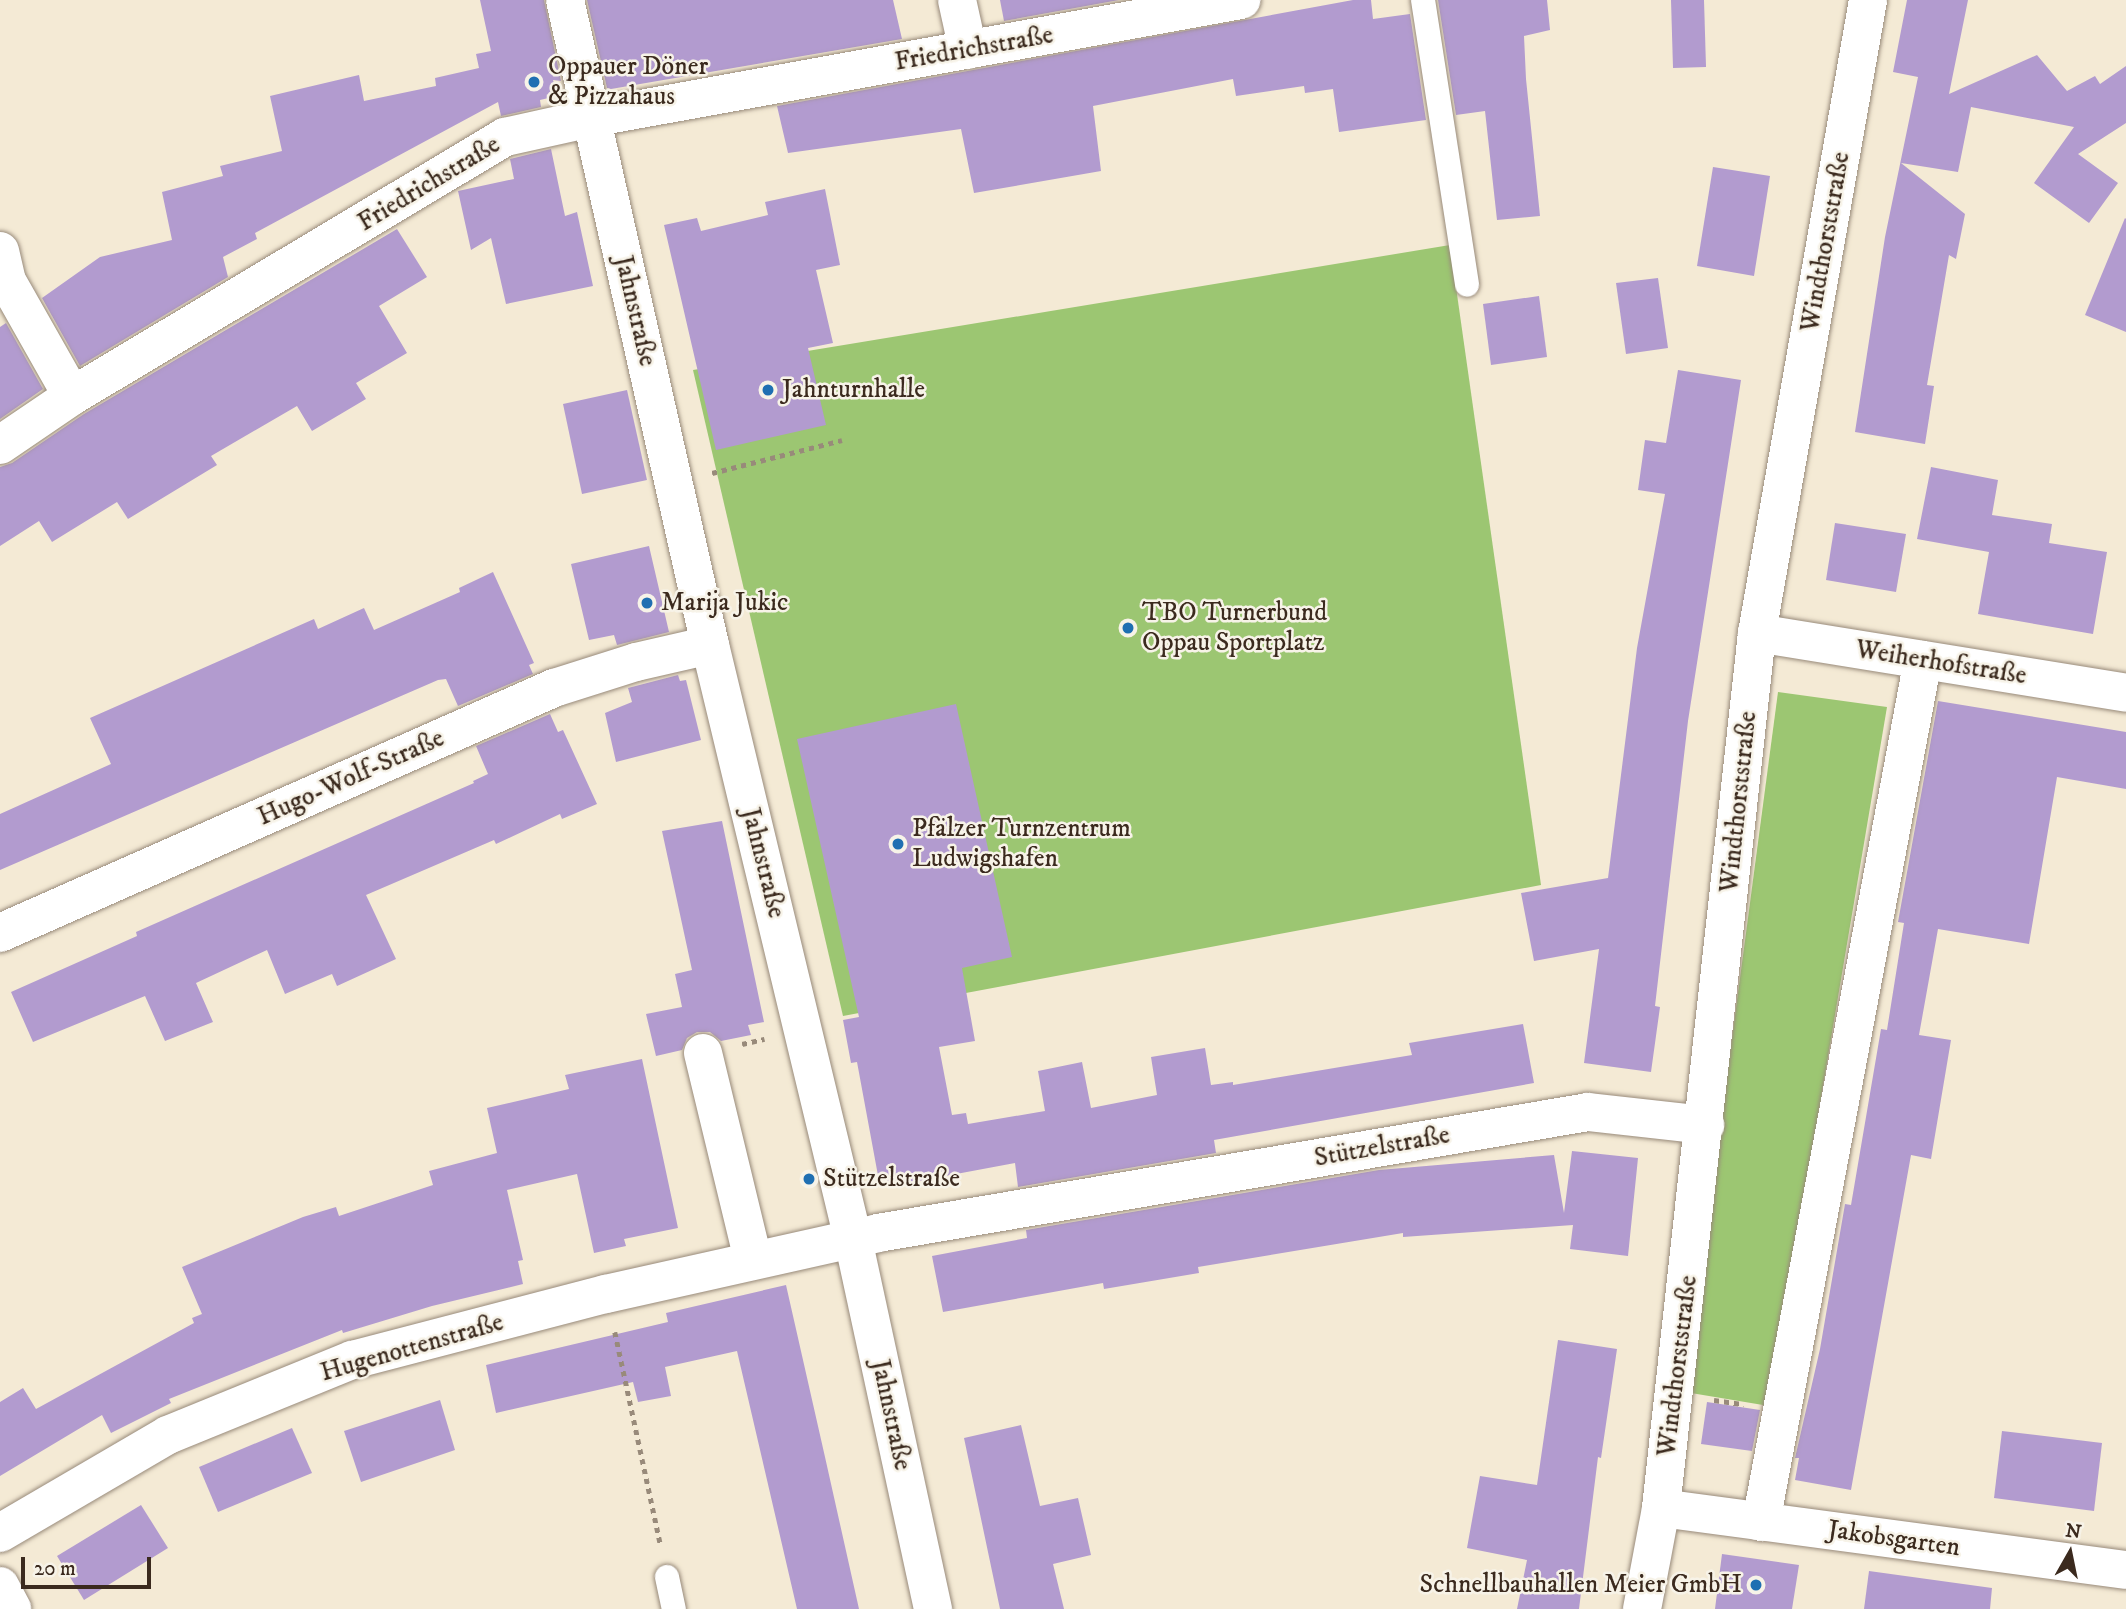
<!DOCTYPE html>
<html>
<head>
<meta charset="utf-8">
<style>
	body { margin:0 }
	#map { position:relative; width:2126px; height:1609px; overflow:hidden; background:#f4ead5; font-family:"IM FELL DW Pica",serif }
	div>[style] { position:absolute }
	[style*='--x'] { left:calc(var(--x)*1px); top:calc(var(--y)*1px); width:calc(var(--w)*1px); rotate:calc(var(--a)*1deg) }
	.green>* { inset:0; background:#9cc672 }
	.building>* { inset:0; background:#b29bcf }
	.path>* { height:4.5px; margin-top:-2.25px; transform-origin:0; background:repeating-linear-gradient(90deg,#988a7a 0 5px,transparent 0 10px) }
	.roads { filter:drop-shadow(0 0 2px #988a7a) drop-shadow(0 0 2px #988a7a) }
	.lane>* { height:24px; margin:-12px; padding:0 12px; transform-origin:12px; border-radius:12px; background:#fff }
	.street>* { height:38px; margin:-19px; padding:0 19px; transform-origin:19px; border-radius:19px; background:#fff }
	.dots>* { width:19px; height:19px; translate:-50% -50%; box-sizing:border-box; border:4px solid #f7f3e8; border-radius:50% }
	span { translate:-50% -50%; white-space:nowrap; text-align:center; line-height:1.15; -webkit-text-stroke:5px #f7f3e8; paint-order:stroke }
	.street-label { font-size:26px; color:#3b2a1e }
	.poi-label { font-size:26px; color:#3b2a1e }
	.left { translate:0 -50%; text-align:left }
	.right { translate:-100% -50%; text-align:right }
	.north { position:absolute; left:2035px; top:1518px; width:70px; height:70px; -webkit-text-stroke:5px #f7f3e8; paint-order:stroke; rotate:9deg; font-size:19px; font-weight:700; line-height:28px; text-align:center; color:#3b2a1e }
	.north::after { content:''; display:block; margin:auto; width:24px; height:32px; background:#3b2a1e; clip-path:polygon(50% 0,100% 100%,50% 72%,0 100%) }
	.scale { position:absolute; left:21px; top:1557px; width:130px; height:32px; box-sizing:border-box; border:4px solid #3b2a1e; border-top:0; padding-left:9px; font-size:21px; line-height:24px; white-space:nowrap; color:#3b2a1e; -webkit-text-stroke:5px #f7f3e8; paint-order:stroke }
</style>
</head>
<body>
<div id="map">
	<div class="green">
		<i style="clip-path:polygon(1450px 245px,1541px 885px,843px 1016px,693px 370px)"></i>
		<i style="clip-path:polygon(1778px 692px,1887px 707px,1769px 1406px,1685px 1392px)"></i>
	</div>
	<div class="building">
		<i style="clip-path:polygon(480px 0,544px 0,561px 81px,553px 80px,557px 96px,540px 100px,541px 107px,501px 116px,498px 102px,255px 233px,257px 239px,223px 257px,228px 277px,80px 366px,42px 298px,100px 257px,172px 240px,162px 192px,223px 176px,220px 166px,282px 151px,270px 96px,359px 75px,364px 101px,436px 86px,435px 78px,479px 68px,476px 54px,491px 51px)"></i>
		<i style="clip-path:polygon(587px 0,893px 0,902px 39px,611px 89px,607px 88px)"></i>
		<i style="clip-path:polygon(1000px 0,1119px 0,1004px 21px)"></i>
		<i style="clip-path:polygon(1353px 0,1371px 0,1373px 19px,1410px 14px,1426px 120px,1339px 132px,1333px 89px,1305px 93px,1304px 86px,1236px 96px,1233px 79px,1093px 106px,1101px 171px,974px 193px,961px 129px,788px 153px,777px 106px)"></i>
		<i style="clip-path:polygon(1438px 0,1547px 0,1550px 30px,1524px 36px,1526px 79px,1540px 216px,1497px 220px,1485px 111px,1456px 115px)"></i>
		<i style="clip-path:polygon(1671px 0,1704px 0,1706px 67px,1673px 68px)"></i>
		<i style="clip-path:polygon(1907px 0,1968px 0,1949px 94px,2037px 55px,2067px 91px,2095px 76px,2100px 84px,2126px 66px,2126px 123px,2078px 154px,2118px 183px,2089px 223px,2034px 183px,2074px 127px,1971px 107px,1958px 172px,1901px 163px,1965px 214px,1956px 259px,1949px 255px,1927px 385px,1934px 386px,1925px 444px,1855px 432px,1885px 237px,1918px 77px,1893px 72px)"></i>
		<i style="clip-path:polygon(551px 149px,565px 216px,577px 212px,593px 286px,506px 304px,491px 238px,471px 250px,458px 191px,514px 179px,510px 159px)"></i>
		<i style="clip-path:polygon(1713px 167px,1770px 176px,1754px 276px,1697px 266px)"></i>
		<i style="clip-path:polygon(825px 189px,840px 265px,816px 270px,833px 343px,808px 348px,826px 425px,716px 450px,664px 225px,697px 218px,701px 231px,768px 215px,765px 202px)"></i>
		<i style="clip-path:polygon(2125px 218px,2126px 219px,2126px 332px,2085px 315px)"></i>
		<i style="clip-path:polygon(397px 229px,427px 277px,379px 306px,407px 353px,356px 383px,366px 399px,312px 431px,297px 406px,211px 456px,217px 465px,128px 519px,117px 502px,52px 542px,39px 521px,0 546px,0 467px,12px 463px,84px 414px)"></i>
		<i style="clip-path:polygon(1658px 278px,1668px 348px,1626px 354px,1616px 283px)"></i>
		<i style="clip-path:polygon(1539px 296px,1547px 357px,1491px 365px,1483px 304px)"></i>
		<i style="clip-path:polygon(6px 323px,43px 389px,0 419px,0 327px)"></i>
		<i style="clip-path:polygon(1678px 370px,1741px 380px,1688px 721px,1655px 1006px,1660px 1007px,1651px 1072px,1584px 1063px,1599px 949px,1534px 961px,1521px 893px,1608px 878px,1637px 648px,1665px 494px,1638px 490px,1645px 440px,1666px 443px)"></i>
		<i style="clip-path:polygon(627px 390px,647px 480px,582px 494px,563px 404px)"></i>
		<i style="clip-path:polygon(1931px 467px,1998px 480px,1992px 515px,2052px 524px,2049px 543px,2107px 552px,2093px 634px,1978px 614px,1989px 552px,1917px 539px)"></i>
		<i style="clip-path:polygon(1835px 523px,1906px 534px,1896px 592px,1826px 580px)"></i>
		<i style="clip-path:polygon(649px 546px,669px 632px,617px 645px,614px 635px,589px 640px,571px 564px)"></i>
		<i style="clip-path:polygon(493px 572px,534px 663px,529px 665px,533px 674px,458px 706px,446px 679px,438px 680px,0 870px,0 814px,111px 764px,90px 718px,314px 619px,318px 629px,364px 608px,374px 630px,460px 592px,459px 588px)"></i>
		<i style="clip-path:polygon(678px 675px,680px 681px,686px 680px,701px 740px,616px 762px,605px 713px,632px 702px,628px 688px)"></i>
		<i style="clip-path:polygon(1938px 701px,2126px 732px,2126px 789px,2057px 777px,2029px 944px,1938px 929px,1919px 1035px,1951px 1040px,1931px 1159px,1911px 1155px,1851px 1490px,1795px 1480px,1799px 1458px,1795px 1458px,1820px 1349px,1845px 1204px,1851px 1205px,1881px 1029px,1887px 1030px,1904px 923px,1898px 922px)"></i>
		<i style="clip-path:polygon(956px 704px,1012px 957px,962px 968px,975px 1041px,939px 1047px,952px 1115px,966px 1113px,968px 1124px,1045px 1111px,1038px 1071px,1082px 1062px,1091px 1108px,1157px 1095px,1151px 1057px,1205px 1048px,1211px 1085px,1233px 1082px,1233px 1085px,1412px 1055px,1409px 1043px,1523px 1024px,1534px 1083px,1214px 1140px,1216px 1153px,1018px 1187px,1015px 1163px,892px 1186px,879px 1181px,857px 1062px,851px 1063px,843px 1020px,859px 1017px,797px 739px)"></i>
		<i style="clip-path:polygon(550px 714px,558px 732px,563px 730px,597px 804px,562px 819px,560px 814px,496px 844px,494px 840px,366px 895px,396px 959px,337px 986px,332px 974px,285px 994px,267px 950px,196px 983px,213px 1022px,165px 1041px,145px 996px,33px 1042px,11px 992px,137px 936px,136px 932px,474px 783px,473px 781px,488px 774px,476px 746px)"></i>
		<i style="clip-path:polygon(722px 821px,764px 1022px,748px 1025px,751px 1035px,721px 1041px,710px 1032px,697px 1032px,687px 1038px,682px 1050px,656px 1056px,646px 1014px,682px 1007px,675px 974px,692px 970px,662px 831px)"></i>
		<i style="clip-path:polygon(642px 1059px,678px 1228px,624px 1239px,626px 1246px,594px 1253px,577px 1174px,507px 1190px,523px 1260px,518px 1261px,523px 1284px,432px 1306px,343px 1333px,342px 1330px,169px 1399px,171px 1403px,111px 1433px,102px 1415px,0 1476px,0 1402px,23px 1388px,36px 1409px,194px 1323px,192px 1318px,202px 1314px,182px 1267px,303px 1217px,336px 1207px,339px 1216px,433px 1185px,429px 1171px,497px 1153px,487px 1108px,569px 1089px,565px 1075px)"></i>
		<i style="clip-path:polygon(1572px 1151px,1638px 1158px,1628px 1256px,1570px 1249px,1573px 1225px,1403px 1237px,1403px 1233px,1198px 1267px,1199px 1273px,1104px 1289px,1103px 1283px,943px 1312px,932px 1256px,1027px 1238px,1026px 1230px,1379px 1170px,1554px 1155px,1564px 1213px)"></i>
		<i style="clip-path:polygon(786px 1285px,825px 1457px,859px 1609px,797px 1609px,737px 1351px,665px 1367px,671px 1396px,638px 1402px,633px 1382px,496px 1413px,486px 1365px,668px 1322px,666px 1313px)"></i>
		<i style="clip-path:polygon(1558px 1340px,1617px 1349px,1601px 1458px,1598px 1457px,1579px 1609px,1517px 1609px,1527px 1560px,1467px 1548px,1480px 1476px,1537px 1485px)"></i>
		<i style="clip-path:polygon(440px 1400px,455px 1450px,361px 1482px,344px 1431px)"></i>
		<i style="clip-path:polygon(1707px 1402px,1760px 1410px,1752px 1451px,1701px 1444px)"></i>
		<i style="clip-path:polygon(1021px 1425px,1040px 1506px,1078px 1498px,1091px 1555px,1053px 1564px,1064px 1609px,1000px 1609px,964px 1438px)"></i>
		<i style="clip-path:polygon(292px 1428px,312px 1473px,218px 1512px,199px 1467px)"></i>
		<i style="clip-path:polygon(2002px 1431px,2102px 1443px,2094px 1511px,1994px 1498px)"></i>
		<i style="clip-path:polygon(141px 1505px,168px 1548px,84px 1600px,57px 1556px)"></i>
		<i style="clip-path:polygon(1722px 1554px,1799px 1565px,1792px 1609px,1715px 1609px)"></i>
		<i style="clip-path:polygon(1869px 1571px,1992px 1588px,1990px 1609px,1864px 1609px)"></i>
	</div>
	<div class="path">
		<i style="--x:712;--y:473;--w:134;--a:-14.2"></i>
		<i style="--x:742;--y:1044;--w:23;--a:-13"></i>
		<i style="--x:615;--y:1332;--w:219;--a:77.9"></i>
		<i style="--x:1714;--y:1400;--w:30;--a:8"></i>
	</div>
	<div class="roads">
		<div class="lane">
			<i style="--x:1423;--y:0;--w:288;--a:81.2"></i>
			<i style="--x:667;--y:1577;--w:33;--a:78"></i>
		</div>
		<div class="street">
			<i style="--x:565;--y:0;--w:661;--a:77.33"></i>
			<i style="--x:710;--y:645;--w:611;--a:76.46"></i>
			<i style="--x:853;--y:1239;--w:379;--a:77.8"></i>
			<i style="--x:957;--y:0;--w:51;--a:77.6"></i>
			<i style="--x:0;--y:251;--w:31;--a:77"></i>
			<i style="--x:7;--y:281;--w:132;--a:60.5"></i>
			<i style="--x:0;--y:445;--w:87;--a:-34.2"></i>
			<i style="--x:72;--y:396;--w:505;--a:-30.89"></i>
			<i style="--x:505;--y:137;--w:88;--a:-12.5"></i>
			<i style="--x:591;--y:118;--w:661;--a:-10.29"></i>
			<i style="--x:1757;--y:633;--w:374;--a:9.2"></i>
			<i style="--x:0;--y:933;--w:606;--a:-23.86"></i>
			<i style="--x:554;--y:688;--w:86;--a:-17.6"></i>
			<i style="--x:636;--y:662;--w:76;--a:-12.9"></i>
			<i style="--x:703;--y:1053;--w:213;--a:76.4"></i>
			<i style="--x:1661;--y:1508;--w:469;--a:7.6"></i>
			<i style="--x:1761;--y:1522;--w:877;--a:-79.36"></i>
			<i style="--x:0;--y:1533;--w:194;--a:-30.3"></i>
			<i style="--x:168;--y:1435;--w:199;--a:-22.2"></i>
			<i style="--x:352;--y:1360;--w:262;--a:-14.6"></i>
			<i style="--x:606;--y:1294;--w:279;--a:-12.6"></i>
			<i style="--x:878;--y:1233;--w:720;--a:-9.67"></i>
			<i style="--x:1588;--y:1112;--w:118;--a:6.3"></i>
			<i style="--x:0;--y:1586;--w:26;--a:62"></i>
			<i style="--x:1642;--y:1609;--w:103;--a:-79.3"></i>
			<i style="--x:1661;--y:1508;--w:880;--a:-83.74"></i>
			<i style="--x:1757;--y:633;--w:643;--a:-80.05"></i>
		</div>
	</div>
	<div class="dots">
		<i style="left:534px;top:82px;background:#1f6fb2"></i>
		<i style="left:768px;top:390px;background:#1f6fb2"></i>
		<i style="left:647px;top:603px;background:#1f6fb2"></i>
		<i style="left:1128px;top:628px;background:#1f6fb2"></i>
		<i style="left:898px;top:844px;background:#1f6fb2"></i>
		<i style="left:809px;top:1179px;background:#1f6fb2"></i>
		<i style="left:1756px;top:1585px;background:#1f6fb2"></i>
	</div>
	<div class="street-label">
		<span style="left:974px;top:49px;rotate:-10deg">Friedrichstraße</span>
		<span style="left:429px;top:184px;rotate:-31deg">Friedrichstraße</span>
		<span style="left:1826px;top:242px;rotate:-80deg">Windthorststraße</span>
		<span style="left:635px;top:311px;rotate:77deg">Jahnstraße</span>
		<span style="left:1941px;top:663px;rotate:9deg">Weiherhofstraße</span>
		<span style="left:351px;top:778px;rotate:-24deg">Hugo-Wolf-Straße</span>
		<span style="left:1739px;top:802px;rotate:-84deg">Windthorststraße</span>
		<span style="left:763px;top:863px;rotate:76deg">Jahnstraße</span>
		<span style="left:1382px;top:1147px;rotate:-10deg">Stützelstraße</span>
		<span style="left:412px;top:1348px;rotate:-16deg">Hugenottenstraße</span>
		<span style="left:1678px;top:1366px;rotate:-83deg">Windthorststraße</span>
		<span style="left:891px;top:1415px;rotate:78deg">Jahnstraße</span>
		<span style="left:1894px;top:1539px;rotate:8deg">Jakobsgarten</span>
	</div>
	<div class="poi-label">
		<span class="left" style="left:548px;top:82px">Oppauer Döner<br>&amp; Pizzahaus</span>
		<span class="left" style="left:782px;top:390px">Jahnturnhalle</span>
		<span class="left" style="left:661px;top:603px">Marija Jukic</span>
		<span class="left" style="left:1142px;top:628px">TBO Turnerbund<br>Oppau Sportplatz</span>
		<span class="left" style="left:912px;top:844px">Pfälzer Turnzentrum<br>Ludwigshafen</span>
		<span class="left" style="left:823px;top:1179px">Stützelstraße</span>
		<span class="right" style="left:1742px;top:1585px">Schnellbauhallen Meier GmbH</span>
	</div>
	<div class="north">N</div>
	<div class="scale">20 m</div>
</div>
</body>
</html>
